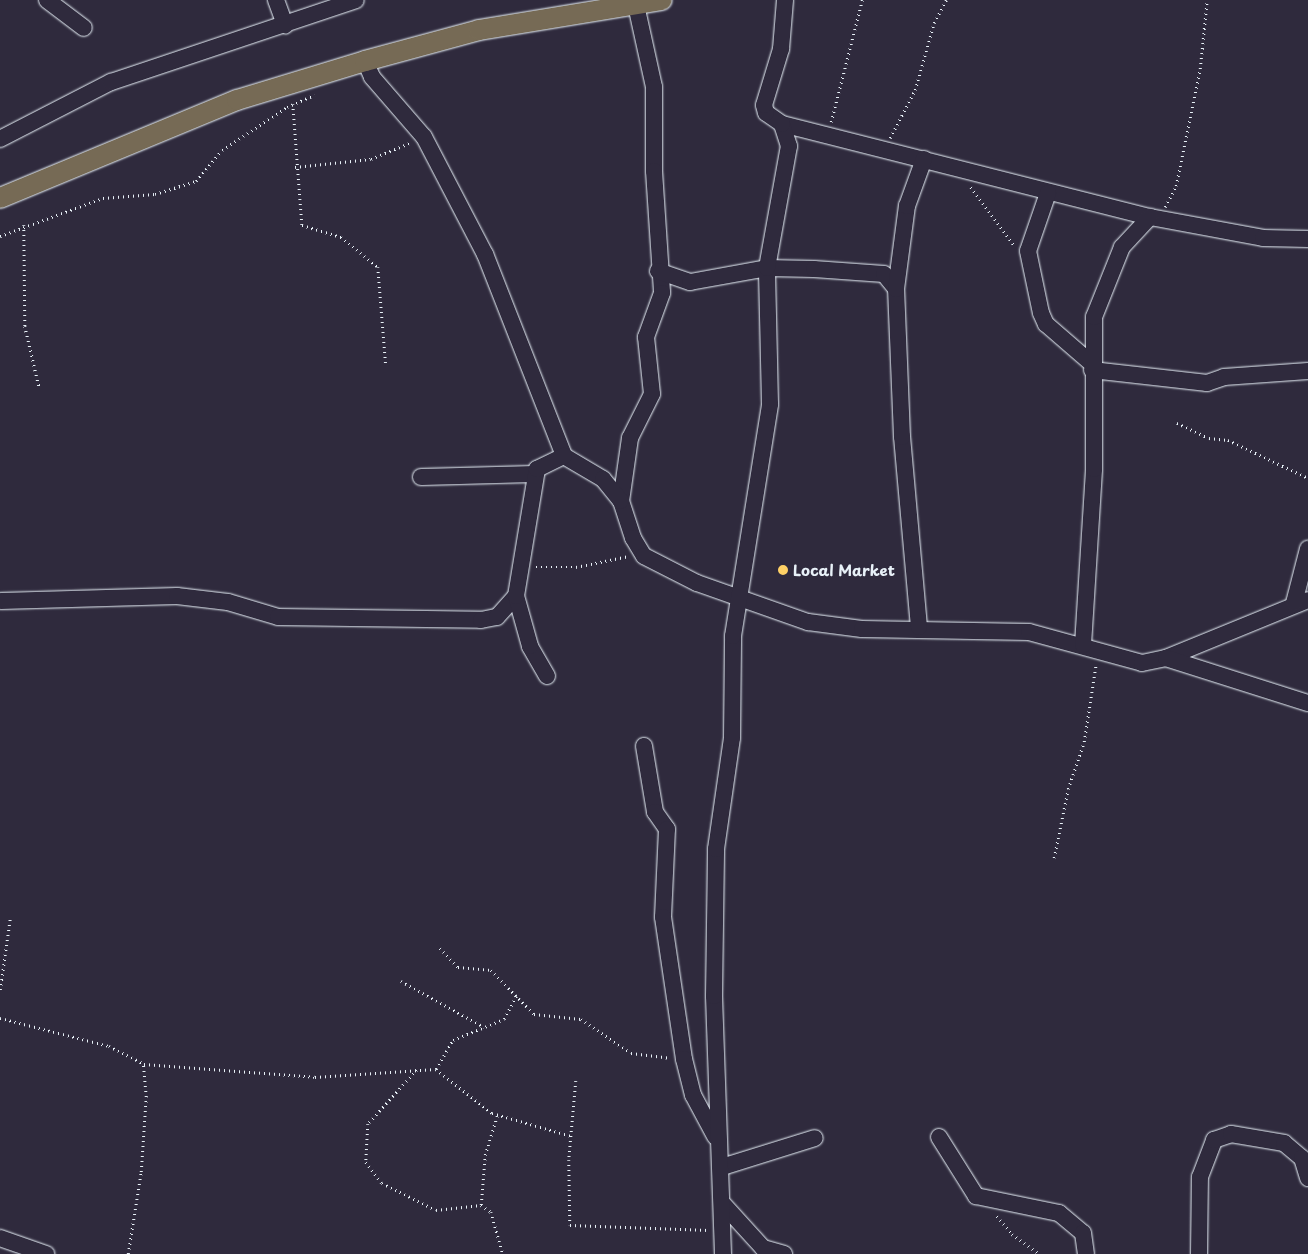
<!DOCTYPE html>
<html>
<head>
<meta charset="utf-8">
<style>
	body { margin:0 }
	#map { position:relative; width:1308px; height:1254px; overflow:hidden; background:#2f2a3d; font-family:"Playpen Sans",sans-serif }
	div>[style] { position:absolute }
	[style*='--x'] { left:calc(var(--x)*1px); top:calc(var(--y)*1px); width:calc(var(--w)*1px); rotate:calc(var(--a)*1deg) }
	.path>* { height:2.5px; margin-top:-1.25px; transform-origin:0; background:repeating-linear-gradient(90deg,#e8f1f8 0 1px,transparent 0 5px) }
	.roads { filter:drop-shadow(0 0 1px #e8f1f8) drop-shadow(0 0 1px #e8f1f8) }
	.minor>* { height:16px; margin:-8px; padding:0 8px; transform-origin:8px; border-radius:8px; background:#2f2a3d }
	.major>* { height:20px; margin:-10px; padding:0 10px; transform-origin:10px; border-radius:10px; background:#766a55 }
	.dots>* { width:14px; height:14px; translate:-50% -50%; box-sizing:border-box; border:2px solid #2f2a3d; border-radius:50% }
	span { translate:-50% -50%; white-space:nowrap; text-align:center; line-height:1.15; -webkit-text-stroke:4.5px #2f2a3d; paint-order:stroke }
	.poi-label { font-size:15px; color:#e8f1f8; font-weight:700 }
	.left { translate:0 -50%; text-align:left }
</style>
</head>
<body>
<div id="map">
	<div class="path">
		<i style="--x:293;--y:104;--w:121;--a:85.7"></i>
		<i style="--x:302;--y:225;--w:41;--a:17.1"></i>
		<i style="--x:341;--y:237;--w:48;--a:39"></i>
		<i style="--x:378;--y:267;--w:99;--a:85.4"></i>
		<i style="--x:831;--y:122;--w:126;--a:-75.7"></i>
		<i style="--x:890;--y:138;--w:54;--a:-62.5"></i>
		<i style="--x:915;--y:90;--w:70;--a:-74.2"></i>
		<i style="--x:934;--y:23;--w:26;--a:-62"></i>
		<i style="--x:295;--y:167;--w:76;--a:-6"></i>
		<i style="--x:371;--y:159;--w:44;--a:-22.5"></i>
		<i style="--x:971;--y:187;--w:74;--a:53.3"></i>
		<i style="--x:1165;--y:207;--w:24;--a:-62"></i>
		<i style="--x:1176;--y:186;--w:119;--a:-78.4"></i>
		<i style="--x:1200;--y:69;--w:69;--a:-84.2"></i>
		<i style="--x:24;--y:225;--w:101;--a:89.4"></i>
		<i style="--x:25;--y:326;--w:62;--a:76.9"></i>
		<i style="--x:0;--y:236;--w:110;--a:-20.3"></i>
		<i style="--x:103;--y:198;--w:52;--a:-4.4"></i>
		<i style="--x:155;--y:194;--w:43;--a:-17.6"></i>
		<i style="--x:196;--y:181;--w:40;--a:-50"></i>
		<i style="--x:222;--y:150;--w:78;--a:-33.5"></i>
		<i style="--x:287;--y:107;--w:30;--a:-24"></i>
		<i style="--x:1177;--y:423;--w:35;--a:25"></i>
		<i style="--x:1209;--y:438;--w:19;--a:6"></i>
		<i style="--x:1228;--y:440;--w:89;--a:25.4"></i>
		<i style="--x:536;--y:567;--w:40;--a:0"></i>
		<i style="--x:576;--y:567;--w:54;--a:-11.7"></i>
		<i style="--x:1054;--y:858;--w:70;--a:-78.5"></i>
		<i style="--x:1068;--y:789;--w:50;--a:-71.2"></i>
		<i style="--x:1084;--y:742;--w:79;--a:-81.3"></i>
		<i style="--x:440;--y:948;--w:26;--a:47"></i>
		<i style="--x:458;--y:967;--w:33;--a:5"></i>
		<i style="--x:491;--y:970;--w:62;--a:45.7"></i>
		<i style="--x:534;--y:1014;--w:47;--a:6.1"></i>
		<i style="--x:581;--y:1019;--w:60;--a:34.2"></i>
		<i style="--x:631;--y:1053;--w:39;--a:7"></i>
		<i style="--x:401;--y:981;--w:95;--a:29"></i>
		<i style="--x:0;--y:990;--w:72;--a:-82"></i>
		<i style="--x:0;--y:1018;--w:113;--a:14.4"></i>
		<i style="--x:109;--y:1046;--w:39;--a:27"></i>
		<i style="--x:144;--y:1064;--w:171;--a:4.3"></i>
		<i style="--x:315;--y:1077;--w:121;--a:-3.8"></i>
		<i style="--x:436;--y:1069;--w:71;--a:38.2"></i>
		<i style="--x:492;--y:1113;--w:82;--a:16.2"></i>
		<i style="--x:436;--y:1069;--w:34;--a:-60"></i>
		<i style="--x:453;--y:1040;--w:55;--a:-22.4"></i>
		<i style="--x:504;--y:1019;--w:26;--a:-62"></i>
		<i style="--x:417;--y:1070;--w:73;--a:132.2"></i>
		<i style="--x:368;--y:1124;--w:38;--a:93"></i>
		<i style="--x:366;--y:1162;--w:26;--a:53"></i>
		<i style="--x:382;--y:1183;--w:60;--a:26.6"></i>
		<i style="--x:436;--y:1210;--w:45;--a:-6.3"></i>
		<i style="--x:481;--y:1205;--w:12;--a:35"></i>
		<i style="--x:491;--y:1212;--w:44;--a:74.1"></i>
		<i style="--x:576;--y:1081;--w:79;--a:95.1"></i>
		<i style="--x:569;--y:1160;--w:65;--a:89.1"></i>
		<i style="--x:570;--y:1225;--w:139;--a:2.1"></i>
		<i style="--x:481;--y:1205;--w:50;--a:-85.4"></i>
		<i style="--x:485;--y:1155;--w:41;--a:-72.9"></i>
		<i style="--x:997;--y:1216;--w:23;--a:50"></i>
		<i style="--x:1012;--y:1234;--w:34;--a:36"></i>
		<i style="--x:128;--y:1254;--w:83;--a:-81"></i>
		<i style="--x:141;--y:1172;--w:75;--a:-86.2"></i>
		<i style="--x:146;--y:1097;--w:34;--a:-95"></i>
	</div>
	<div class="roads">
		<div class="minor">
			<i style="--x:47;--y:0;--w:46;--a:37.1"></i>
			<i style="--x:276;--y:0;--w:27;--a:70"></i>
			<i style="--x:636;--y:5;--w:84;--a:77.6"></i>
			<i style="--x:654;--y:87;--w:84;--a:90"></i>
			<i style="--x:654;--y:171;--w:122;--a:86.2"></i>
			<i style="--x:662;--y:293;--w:47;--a:110"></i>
			<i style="--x:646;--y:337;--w:57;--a:84"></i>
			<i style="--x:652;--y:394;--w:49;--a:116.6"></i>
			<i style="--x:630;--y:438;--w:64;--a:98.1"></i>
			<i style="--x:621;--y:501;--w:39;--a:72"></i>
			<i style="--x:633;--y:538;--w:21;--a:59"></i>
			<i style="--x:644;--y:556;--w:59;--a:27"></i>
			<i style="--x:697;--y:583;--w:118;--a:19.4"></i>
			<i style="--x:808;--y:622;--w:54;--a:7.4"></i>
			<i style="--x:862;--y:629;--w:167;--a:1"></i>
			<i style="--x:1029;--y:632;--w:117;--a:15.3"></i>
			<i style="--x:1142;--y:663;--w:25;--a:-12"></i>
			<i style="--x:1166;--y:658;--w:153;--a:-22.2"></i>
			<i style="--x:365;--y:61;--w:17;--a:66"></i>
			<i style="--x:372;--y:77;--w:79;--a:49.1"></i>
			<i style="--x:424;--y:137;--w:132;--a:62.5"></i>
			<i style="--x:485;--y:254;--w:217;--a:68.6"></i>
			<i style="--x:564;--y:456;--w:45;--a:30.5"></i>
			<i style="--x:603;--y:479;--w:28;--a:51"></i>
			<i style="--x:782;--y:124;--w:380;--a:14.2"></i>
			<i style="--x:1150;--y:217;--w:115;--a:10.5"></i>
			<i style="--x:1263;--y:238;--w:45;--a:1.3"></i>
			<i style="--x:0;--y:139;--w:125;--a:-27.2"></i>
			<i style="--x:111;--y:82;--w:258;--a:-18.5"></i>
			<i style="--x:1048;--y:193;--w:61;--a:109"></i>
			<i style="--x:1028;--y:251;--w:63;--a:78.2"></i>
			<i style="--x:1041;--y:313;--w:12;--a:66"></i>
			<i style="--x:1046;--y:324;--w:60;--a:40.9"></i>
			<i style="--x:658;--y:271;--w:34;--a:19"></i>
			<i style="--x:690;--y:282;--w:78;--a:-10.3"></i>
			<i style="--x:767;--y:268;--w:47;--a:1.2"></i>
			<i style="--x:814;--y:269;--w:70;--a:4.1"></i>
			<i style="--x:884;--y:274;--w:19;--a:51"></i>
			<i style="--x:1092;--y:370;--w:116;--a:6.4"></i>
			<i style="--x:1207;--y:383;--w:18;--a:-19"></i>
			<i style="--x:1224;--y:377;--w:84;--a:-4.1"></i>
			<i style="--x:421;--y:477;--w:114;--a:-1.5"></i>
			<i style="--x:1;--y:601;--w:176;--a:-1.6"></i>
			<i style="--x:177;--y:596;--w:51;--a:6.7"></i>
			<i style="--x:228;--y:602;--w:52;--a:16.7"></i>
			<i style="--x:278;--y:617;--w:203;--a:0.8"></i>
			<i style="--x:481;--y:620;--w:16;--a:-11"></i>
			<i style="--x:497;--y:617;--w:28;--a:-48"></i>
			<i style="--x:1294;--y:603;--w:56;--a:-75.5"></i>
			<i style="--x:919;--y:627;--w:191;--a:-95.1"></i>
			<i style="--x:902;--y:437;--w:148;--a:-92.3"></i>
			<i style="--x:896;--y:289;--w:84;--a:-82.5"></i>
			<i style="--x:907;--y:206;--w:50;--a:-70.1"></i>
			<i style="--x:1083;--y:645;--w:176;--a:-86.4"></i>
			<i style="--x:1094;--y:469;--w:152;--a:-90"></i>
			<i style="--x:1094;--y:317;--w:75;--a:-68.2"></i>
			<i style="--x:1122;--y:247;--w:41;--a:-47"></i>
			<i style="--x:1166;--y:658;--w:149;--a:17.6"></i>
			<i style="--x:547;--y:676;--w:34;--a:-120"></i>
			<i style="--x:530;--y:646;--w:52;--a:-105.6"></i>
			<i style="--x:516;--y:596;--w:129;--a:-80.6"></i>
			<i style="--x:537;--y:469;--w:30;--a:-26"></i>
			<i style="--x:644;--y:746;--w:67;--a:80.5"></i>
			<i style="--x:655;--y:812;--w:21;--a:55"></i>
			<i style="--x:667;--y:829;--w:88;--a:92.6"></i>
			<i style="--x:663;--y:917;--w:144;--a:81.6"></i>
			<i style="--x:684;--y:1059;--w:37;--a:76"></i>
			<i style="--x:693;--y:1095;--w:47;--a:61.8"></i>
			<i style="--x:939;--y:1137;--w:70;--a:57.9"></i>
			<i style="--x:976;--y:1196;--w:85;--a:11.6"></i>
			<i style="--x:1059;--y:1213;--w:31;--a:40"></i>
			<i style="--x:1083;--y:1233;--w:21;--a:82"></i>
			<i style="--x:722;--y:1167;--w:97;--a:-17.3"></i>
			<i style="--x:723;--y:1204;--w:59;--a:47.7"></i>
			<i style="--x:763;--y:1248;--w:22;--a:16"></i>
			<i style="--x:0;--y:1238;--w:49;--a:19.2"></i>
			<i style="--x:723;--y:1254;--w:258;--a:-92"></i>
			<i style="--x:714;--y:996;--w:147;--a:-89.2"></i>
			<i style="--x:716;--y:849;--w:112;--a:-81.8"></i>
			<i style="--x:732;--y:738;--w:102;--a:-89.4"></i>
			<i style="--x:733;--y:636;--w:235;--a:-80.9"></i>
			<i style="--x:770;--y:404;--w:136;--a:-91.3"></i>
			<i style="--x:767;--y:268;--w:124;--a:-79.8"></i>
			<i style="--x:789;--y:146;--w:23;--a:-108"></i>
			<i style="--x:782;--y:124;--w:19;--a:-145"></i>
			<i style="--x:766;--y:113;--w:8;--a:-104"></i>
			<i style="--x:764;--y:105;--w:59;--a:-73.1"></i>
			<i style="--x:781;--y:49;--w:49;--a:-85.3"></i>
			<i style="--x:1199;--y:1254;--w:77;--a:-89.3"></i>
			<i style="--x:1200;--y:1177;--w:40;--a:-69"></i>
			<i style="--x:1214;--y:1140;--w:18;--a:-19"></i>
			<i style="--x:1231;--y:1134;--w:54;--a:9.6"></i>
			<i style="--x:1284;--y:1143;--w:23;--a:40"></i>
			<i style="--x:1302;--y:1158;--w:21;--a:73"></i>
		</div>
		<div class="major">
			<i style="--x:0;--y:198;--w:256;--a:-22.5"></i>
			<i style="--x:237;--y:100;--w:134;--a:-16.9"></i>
			<i style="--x:365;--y:61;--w:118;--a:-15.2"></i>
			<i style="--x:479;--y:30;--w:185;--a:-9.3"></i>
		</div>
	</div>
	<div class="dots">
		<i style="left:783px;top:570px;background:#ffd166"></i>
	</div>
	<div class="poi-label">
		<span class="left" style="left:793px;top:570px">Local Market</span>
	</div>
</div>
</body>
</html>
